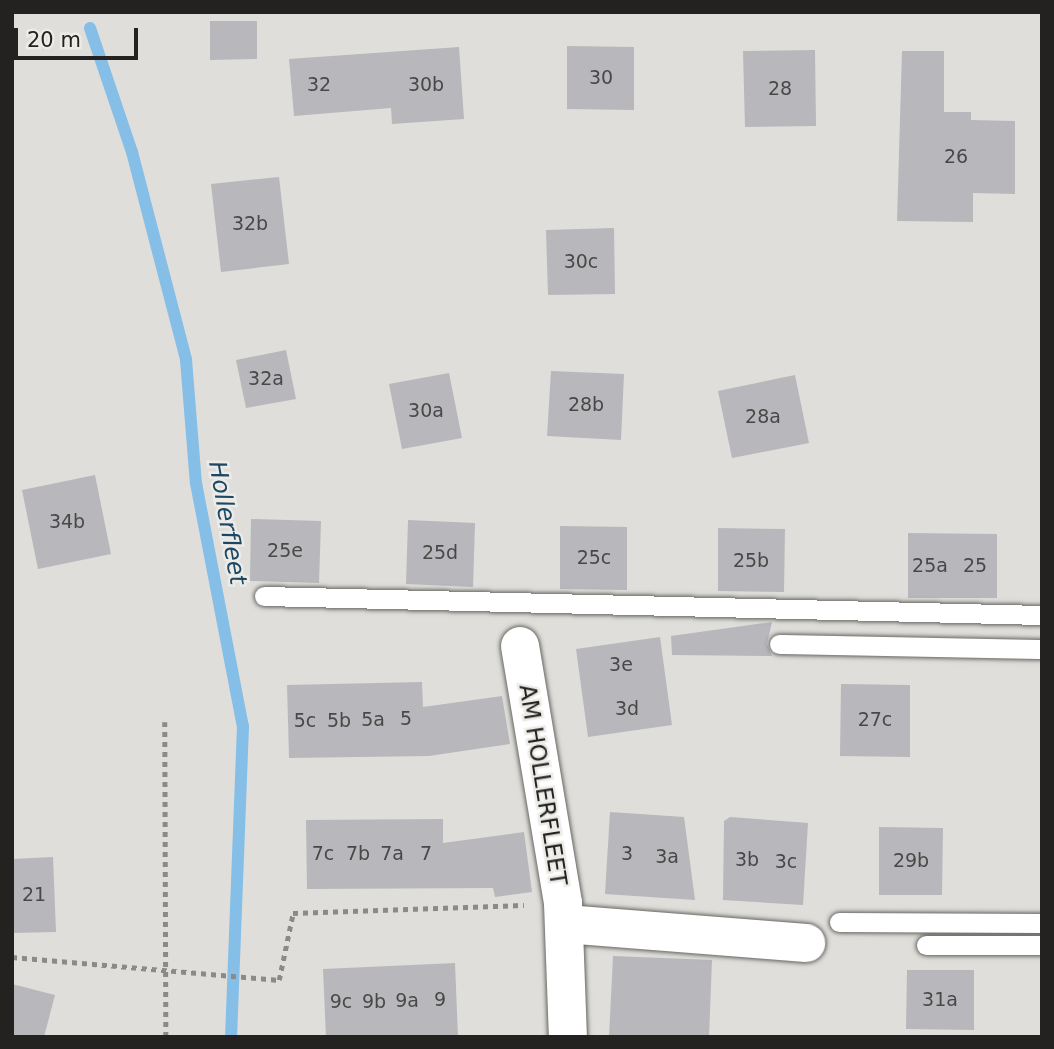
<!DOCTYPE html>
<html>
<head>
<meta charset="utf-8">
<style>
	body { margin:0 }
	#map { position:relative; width:1054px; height:1049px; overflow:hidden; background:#dfdeda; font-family:"DejaVu Sans",sans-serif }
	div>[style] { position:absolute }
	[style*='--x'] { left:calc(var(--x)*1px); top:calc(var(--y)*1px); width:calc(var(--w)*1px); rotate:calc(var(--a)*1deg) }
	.stream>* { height:12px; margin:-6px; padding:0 6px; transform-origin:6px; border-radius:6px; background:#85bee6 }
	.building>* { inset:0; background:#b8b8bc }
	.path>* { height:4.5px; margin-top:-2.25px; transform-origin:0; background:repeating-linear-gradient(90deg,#8b8a87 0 5px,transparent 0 10px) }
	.roads { filter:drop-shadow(0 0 2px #686763) drop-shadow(0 0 2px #686763) }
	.service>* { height:19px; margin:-9.5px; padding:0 9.5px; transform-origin:9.5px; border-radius:9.5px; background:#fff }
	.minor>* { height:38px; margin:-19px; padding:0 19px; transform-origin:19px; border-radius:19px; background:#fff }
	span { translate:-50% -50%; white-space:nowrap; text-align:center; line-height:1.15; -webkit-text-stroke:5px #edebe7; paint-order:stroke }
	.number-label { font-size:19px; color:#484847 }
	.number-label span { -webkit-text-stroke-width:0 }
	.street-label { font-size:23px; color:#232220 }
	.water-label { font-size:24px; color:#1c4864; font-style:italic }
	.frame { position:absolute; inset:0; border:14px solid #232220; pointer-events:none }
	.scale { position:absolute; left:14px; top:28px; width:124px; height:32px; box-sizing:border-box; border:4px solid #232220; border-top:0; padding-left:9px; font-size:21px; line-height:24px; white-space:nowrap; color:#232220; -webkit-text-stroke:5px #edebe7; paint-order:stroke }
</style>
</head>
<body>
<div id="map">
	<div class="stream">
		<i style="--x:90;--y:28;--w:131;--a:71.3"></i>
		<i style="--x:132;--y:152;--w:215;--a:75.4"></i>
		<i style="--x:186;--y:360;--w:123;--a:85.4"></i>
		<i style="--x:196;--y:483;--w:248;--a:79.1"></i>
		<i style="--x:243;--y:726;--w:311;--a:92.2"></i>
	</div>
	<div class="building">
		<i style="clip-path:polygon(210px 21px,257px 21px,257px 59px,210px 60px)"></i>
		<i style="clip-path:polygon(567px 46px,634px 47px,634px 110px,567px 109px)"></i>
		<i style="clip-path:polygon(459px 47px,464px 119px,392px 124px,391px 108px,294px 116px,289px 59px)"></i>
		<i style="clip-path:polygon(815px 50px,816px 126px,745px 127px,743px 51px)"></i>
		<i style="clip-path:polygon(902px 51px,944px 51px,944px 112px,971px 112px,971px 120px,1015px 121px,1015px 194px,973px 193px,973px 222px,897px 221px)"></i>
		<i style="clip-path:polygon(279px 177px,289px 264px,221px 272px,211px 184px)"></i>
		<i style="clip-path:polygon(614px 228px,615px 294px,548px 295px,546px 230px)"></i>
		<i style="clip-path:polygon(286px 350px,296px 399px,246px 408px,236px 360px)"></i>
		<i style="clip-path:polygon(551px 371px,624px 374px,621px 440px,547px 436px)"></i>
		<i style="clip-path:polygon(449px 373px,462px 438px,402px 449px,389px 384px)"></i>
		<i style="clip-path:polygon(795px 375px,809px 443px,732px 458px,718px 391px)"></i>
		<i style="clip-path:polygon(95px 475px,111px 554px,38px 569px,22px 490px)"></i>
		<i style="clip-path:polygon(251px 519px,321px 521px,319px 583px,250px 581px)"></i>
		<i style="clip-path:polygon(408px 520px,475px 523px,473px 587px,406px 584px)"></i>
		<i style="clip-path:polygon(560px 526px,627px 527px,627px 590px,560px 589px)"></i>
		<i style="clip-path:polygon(718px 528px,785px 529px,784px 592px,718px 591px)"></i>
		<i style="clip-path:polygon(908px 533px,997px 534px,997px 598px,908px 598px)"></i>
		<i style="clip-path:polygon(772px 622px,767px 644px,772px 656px,672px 655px,671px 636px)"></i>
		<i style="clip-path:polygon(660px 637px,672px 725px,588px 737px,576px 649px)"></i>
		<i style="clip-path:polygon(422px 682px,423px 707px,502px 696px,510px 744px,429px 756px,289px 758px,287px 685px)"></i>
		<i style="clip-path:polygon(841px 684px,910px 685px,910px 757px,840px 756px)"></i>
		<i style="clip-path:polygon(610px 812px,684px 817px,695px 900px,605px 894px)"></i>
		<i style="clip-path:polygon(730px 817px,808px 823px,803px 905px,723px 900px,724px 821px)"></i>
		<i style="clip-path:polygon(443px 819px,443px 843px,524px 832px,532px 892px,495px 897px,493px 888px,307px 889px,306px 820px)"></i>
		<i style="clip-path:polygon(879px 827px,943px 828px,942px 895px,879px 895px)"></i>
		<i style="clip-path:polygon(53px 857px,56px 932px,12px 933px,12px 859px)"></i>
		<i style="clip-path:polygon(613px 956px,712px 960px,709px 1037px,609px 1037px)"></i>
		<i style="clip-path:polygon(455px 963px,458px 1037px,326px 1037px,323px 969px)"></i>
		<i style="clip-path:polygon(907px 970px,974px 970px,974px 1030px,906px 1029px)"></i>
		<i style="clip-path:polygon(12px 984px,55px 995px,44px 1037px,12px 1037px)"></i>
	</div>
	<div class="path">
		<i style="--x:165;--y:722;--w:315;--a:89.8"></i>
		<i style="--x:12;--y:957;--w:268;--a:4.9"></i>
		<i style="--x:279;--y:980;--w:68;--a:-78.2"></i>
		<i style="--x:293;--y:913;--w:231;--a:-2"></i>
	</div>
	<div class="roads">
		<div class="service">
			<i style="--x:264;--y:596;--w:778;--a:1.4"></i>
			<i style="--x:779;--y:644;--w:263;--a:1.1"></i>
			<i style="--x:839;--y:922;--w:203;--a:0.3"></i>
			<i style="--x:926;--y:945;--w:116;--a:0"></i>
		</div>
		<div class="minor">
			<i style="--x:520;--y:646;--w:261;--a:80.5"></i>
			<i style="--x:563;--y:903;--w:134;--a:87.9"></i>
			<i style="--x:565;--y:924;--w:242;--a:4.5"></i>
		</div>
	</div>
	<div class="number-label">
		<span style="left:601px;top:78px">30</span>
		<span style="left:319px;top:85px">32</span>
		<span style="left:426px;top:85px">30b</span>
		<span style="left:780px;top:89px">28</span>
		<span style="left:956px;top:157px">26</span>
		<span style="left:250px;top:224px">32b</span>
		<span style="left:581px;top:262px">30c</span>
		<span style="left:266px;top:379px">32a</span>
		<span style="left:586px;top:405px">28b</span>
		<span style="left:426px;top:411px">30a</span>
		<span style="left:763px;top:417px">28a</span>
		<span style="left:67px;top:522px">34b</span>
		<span style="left:285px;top:551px">25e</span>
		<span style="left:440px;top:553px">25d</span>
		<span style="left:594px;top:558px">25c</span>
		<span style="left:751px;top:561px">25b</span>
		<span style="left:930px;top:566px">25a</span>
		<span style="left:975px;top:566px">25</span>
		<span style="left:621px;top:665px">3e</span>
		<span style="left:627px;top:709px">3d</span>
		<span style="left:406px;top:719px">5</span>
		<span style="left:373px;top:720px">5a</span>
		<span style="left:875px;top:720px">27c</span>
		<span style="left:305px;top:721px">5c</span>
		<span style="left:339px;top:721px">5b</span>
		<span style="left:323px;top:854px">7c</span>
		<span style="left:358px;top:854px">7b</span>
		<span style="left:392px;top:854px">7a</span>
		<span style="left:426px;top:854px">7</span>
		<span style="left:627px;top:854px">3</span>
		<span style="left:667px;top:857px">3a</span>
		<span style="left:747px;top:860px">3b</span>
		<span style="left:911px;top:861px">29b</span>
		<span style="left:786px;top:862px">3c</span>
		<span style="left:34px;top:895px">21</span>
		<span style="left:440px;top:1000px">9</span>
		<span style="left:940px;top:1000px">31a</span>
		<span style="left:407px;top:1001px">9a</span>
		<span style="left:341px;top:1002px">9c</span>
		<span style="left:374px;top:1002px">9b</span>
	</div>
	<div class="street-label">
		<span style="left:543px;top:785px;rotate:81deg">AM HOLLERFLEET</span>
	</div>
	<div class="water-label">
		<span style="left:227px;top:523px;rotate:80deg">Hollerfleet</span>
	</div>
	<div class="frame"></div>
	<div class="scale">20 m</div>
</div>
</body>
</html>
